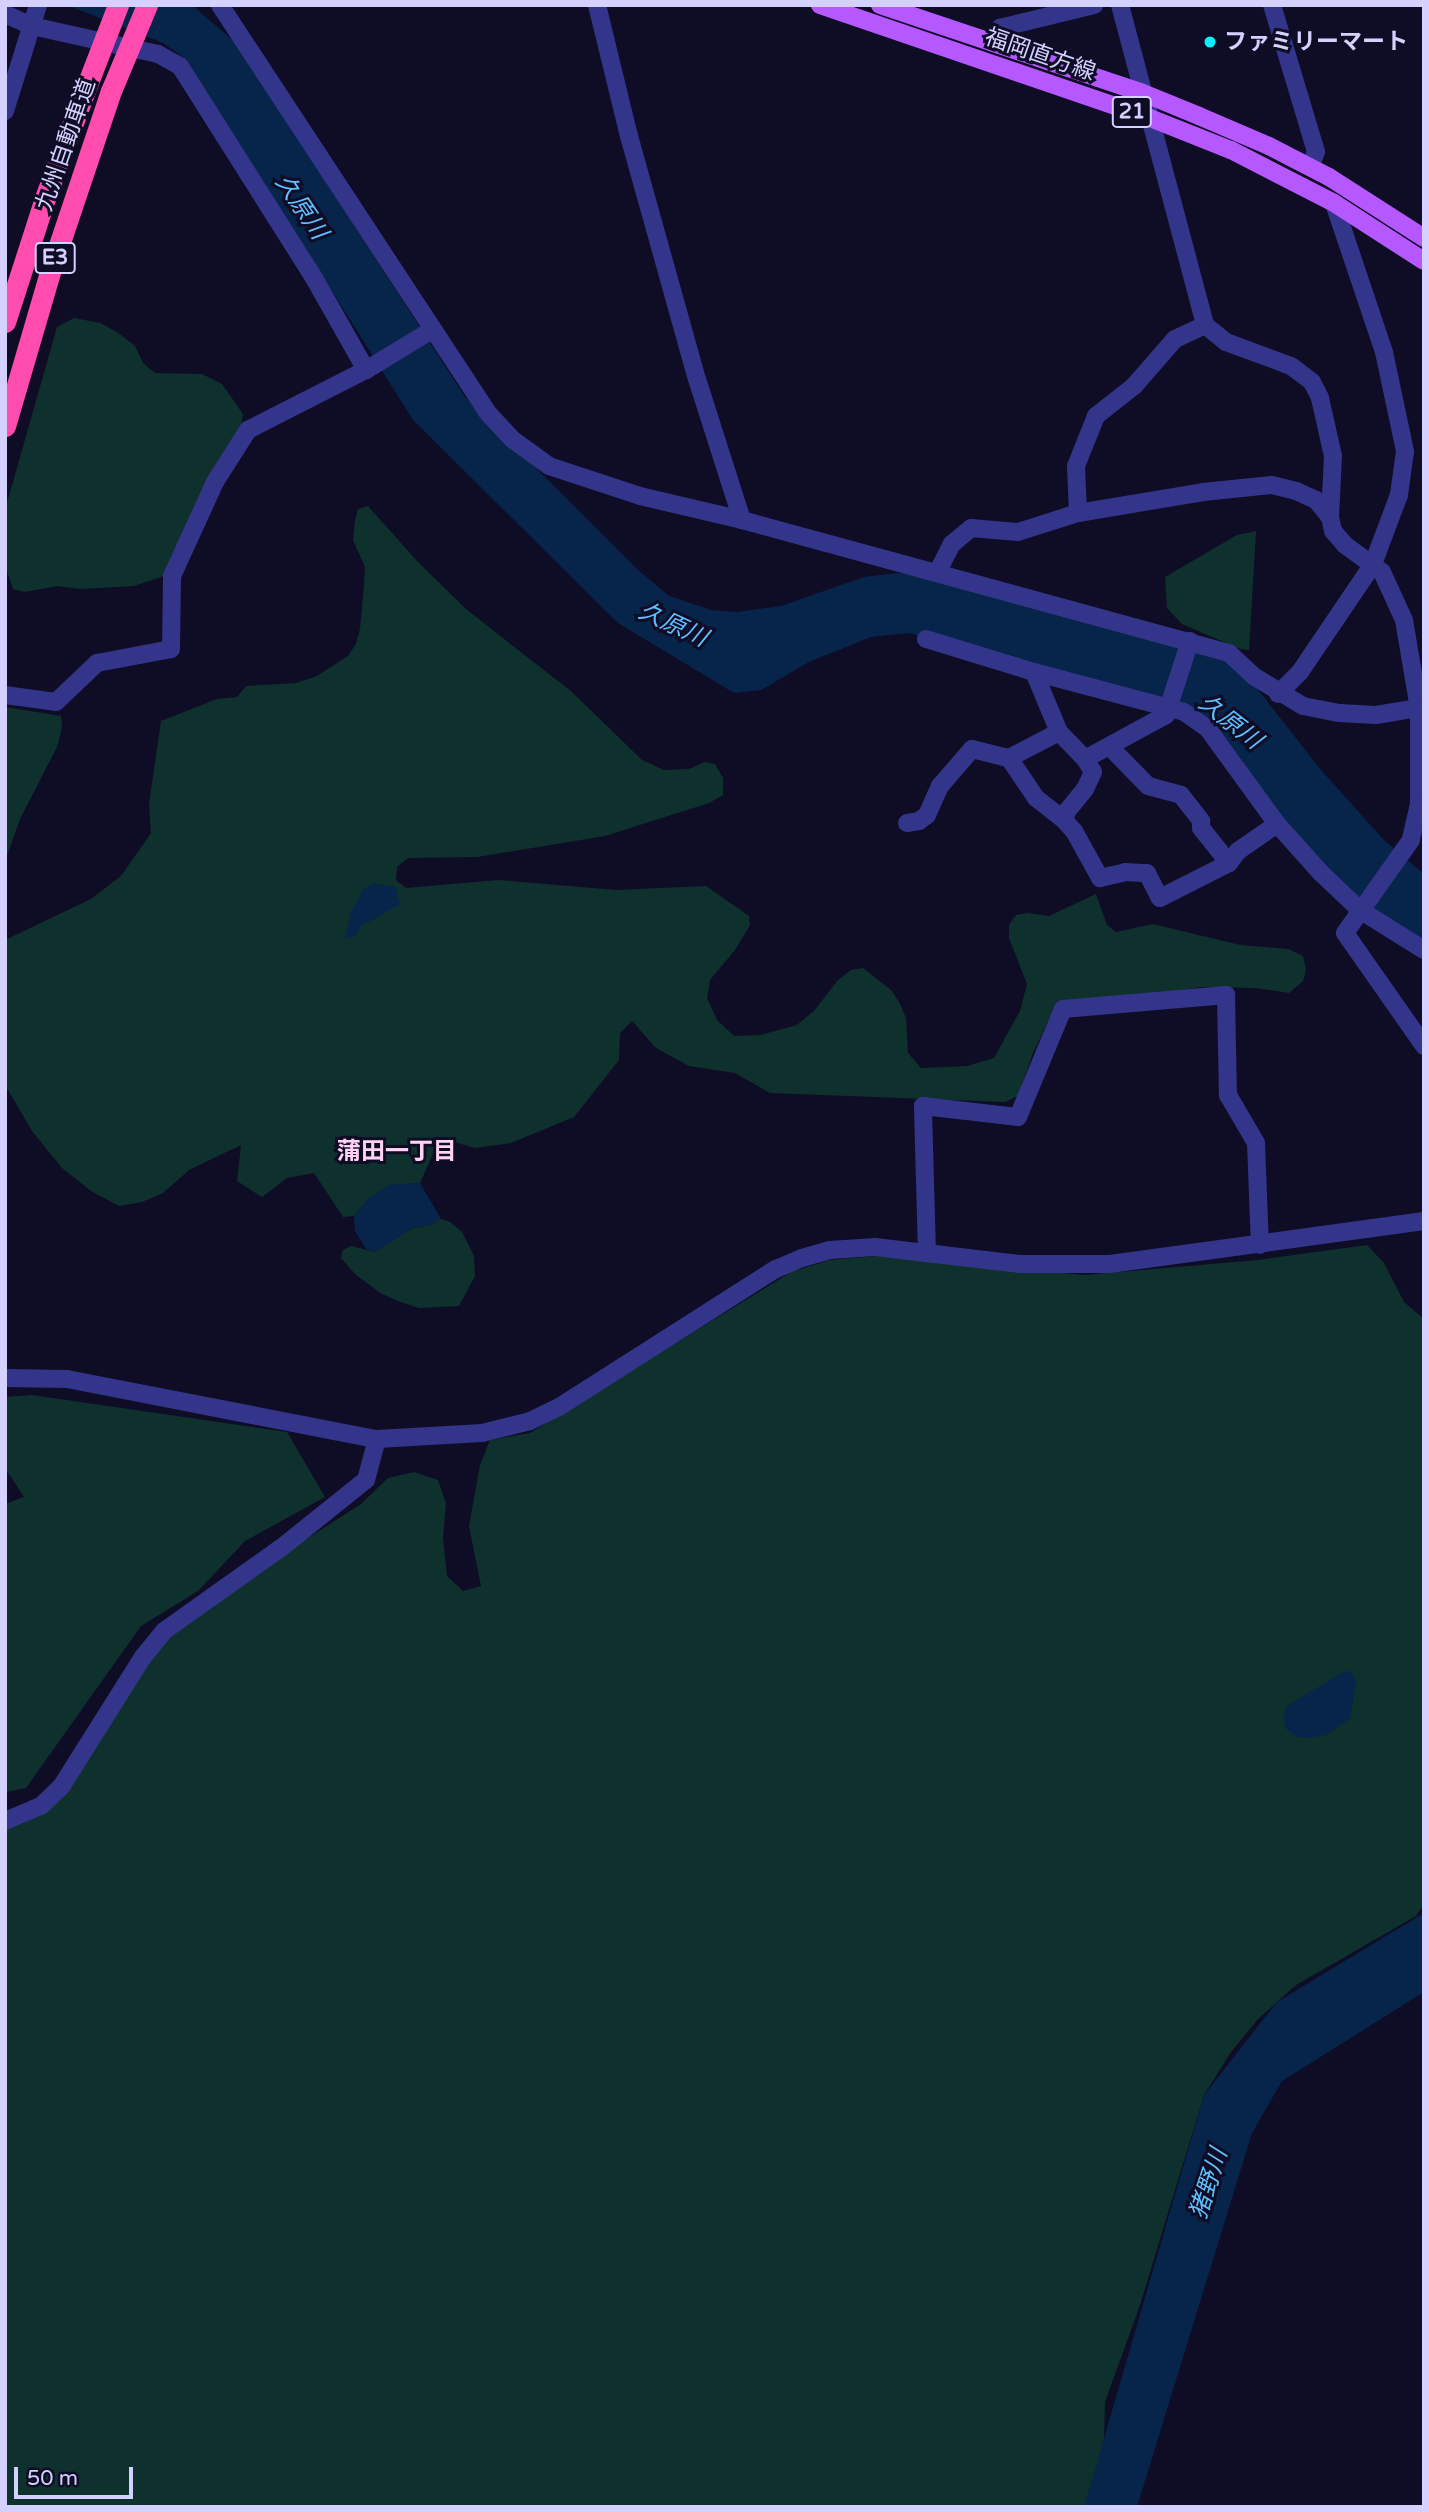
<!DOCTYPE html>
<html>
<head>
<meta charset="utf-8">
<style>
	body { margin:0 }
	#map { position:relative; width:1429px; height:2512px; overflow:hidden; background:#0f0c26; font-family:"Varela Round","Noto Sans JP",sans-serif }
	div>[style] { position:absolute }
	[style*='--x'] { left:calc(var(--x)*1px); top:calc(var(--y)*1px); width:calc(var(--w)*1px); rotate:calc(var(--a)*1deg) }
	.green>* { inset:0; background:#0f312d }
	.water>* { inset:0; background:#07244b }
	.minor>* { height:18px; margin:-9px; padding:0 9px; transform-origin:9px; border-radius:9px; background:#33358a }
	.major>* { height:18px; margin:-9px; padding:0 9px; transform-origin:9px; border-radius:9px; background:#b658ff }
	.highway>* { height:21px; margin:-10.5px; padding:0 10.5px; transform-origin:10.5px; border-radius:10.5px; background:#ff4cae }
	.highway-bridge>* { height:21px; margin:-10.5px; padding:0 10.5px; transform-origin:10.5px; border-radius:10.5px; background:#ff4cae }
	.dots>* { width:19px; height:19px; translate:-50% -50%; box-sizing:border-box; border:4px solid #0f0c26; border-radius:50% }
	span { translate:-50% -50%; white-space:nowrap; text-align:center; line-height:1.15; -webkit-text-stroke:6px #0f0c26; paint-order:stroke }
	.shield-label span { padding:2px 5px; background:#0f0c26; border:2px solid; border-radius:5px; -webkit-text-stroke-width:0 }
	.shield-label { font-size:21px; color:#d4d1ff; font-weight:700 }
	.poi-label { font-size:23px; color:#d4d1ff; font-weight:700 }
	.left { translate:0 -50%; text-align:left }
	.street-label { font-size:23px; color:#d4d1ff }
	.water-label { font-size:24px; color:#5fc0ff; font-style:italic }
	.neighbourhood-label { font-size:24px; color:#ffd3f2; font-weight:700 }
	.frame { position:absolute; inset:0; border:7px solid #d4d1ff; pointer-events:none }
	.scale { position:absolute; left:14px; top:2467px; width:119px; height:32px; box-sizing:border-box; border:4px solid #d4d1ff; border-top:0; padding-left:9px; font-size:21px; line-height:24px; white-space:nowrap; color:#d4d1ff; -webkit-text-stroke:5px #0f0c26; paint-order:stroke }
</style>
</head>
<body>
<div id="map">
	<div class="green">
		<i style="clip-path:polygon(74px 318px,100px 323px,117px 332px,135px 346px,143px 363px,155px 373px,202px 374px,222px 384px,243px 414px,241px 427px,208px 479px,167px 575px,134px 586px,80px 589px,58px 586px,24px 592px,13px 589px,6px 568px,5px 510px,57px 327px)"></i>
		<i style="clip-path:polygon(368px 506px,417px 561px,466px 609px,572px 692px,642px 760px,664px 770px,689px 769px,705px 762px,715px 764px,723px 778px,723px 795px,709px 803px,605px 836px,477px 857px,408px 858px,397px 867px,396px 880px,406px 888px,498px 880px,616px 890px,706px 886px,749px 916px,750px 925px,735px 950px,710px 980px,707px 998px,717px 1020px,734px 1036px,760px 1035px,797px 1025px,814px 1011px,838px 980px,851px 970px,863px 968px,892px 991px,900px 1004px,906px 1018px,908px 1053px,921px 1068px,967px 1066px,994px 1058px,1020px 1011px,1027px 984px,1009px 938px,1009px 925px,1016px 915px,1028px 913px,1049px 916px,1096px 894px,1107px 925px,1116px 932px,1153px 924px,1240px 945px,1288px 949px,1303px 956px,1306px 970px,1303px 981px,1289px 993px,1256px 988px,1202px 987px,1054px 1009px,1033px 1053px,1018px 1096px,1005px 1102px,770px 1093px,735px 1073px,689px 1066px,656px 1048px,632px 1021px,620px 1033px,619px 1060px,574px 1117px,511px 1143px,475px 1148px,440px 1138px,420px 1183px,389px 1185px,369px 1198px,354px 1216px,343px 1217px,314px 1173px,287px 1178px,262px 1197px,237px 1181px,241px 1145px,189px 1170px,163px 1193px,142px 1202px,119px 1206px,91px 1191px,62px 1168px,32px 1131px,5px 1085px,5px 940px,91px 899px,121px 876px,151px 833px,149px 804px,161px 721px,217px 699px,237px 697px,246px 686px,296px 683px,317px 676px,348px 656px,356px 644px,360px 629px,364px 586px,365px 567px,353px 540px,355px 520px,358px 509px)"></i>
		<i style="clip-path:polygon(1256px 531px,1249px 650px,1240px 649px,1182px 624px,1167px 608px,1165px 577px,1237px 535px)"></i>
		<i style="clip-path:polygon(5px 707px,61px 716px,62px 728px,57px 747px,20px 819px,5px 861px)"></i>
		<i style="clip-path:polygon(441px 1219px,450px 1222px,462px 1232px,474px 1256px,475px 1276px,459px 1306px,419px 1308px,398px 1301px,382px 1294px,356px 1275px,341px 1258px,343px 1250px,351px 1246px,375px 1252px,412px 1228px,431px 1225px)"></i>
		<i style="clip-path:polygon(1367px 1245px,1384px 1263px,1404px 1302px,1424px 1319px,1424px 1904px,1416px 1916px,1296px 1985px,1258px 2019px,1231px 2052px,1204px 2095px,1140px 2305px,1105px 2402px,1104px 2441px,1086px 2507px,5px 2507px,5px 1828px,24px 1823px,40px 1811px,151px 1651px,297px 1545px,361px 1504px,388px 1478px,414px 1472px,438px 1480px,446px 1503px,443px 1538px,447px 1576px,463px 1591px,481px 1586px,469px 1526px,480px 1465px,490px 1440px,530px 1433px,791px 1272px,830px 1260px,877px 1256px,1085px 1275px,1258px 1260px)"></i>
		<i style="clip-path:polygon(32px 1395px,287px 1432px,325px 1497px,245px 1541px,198px 1591px,141px 1626px,26px 1788px,5px 1792px,5px 1504px,24px 1497px,5px 1468px,5px 1397px)"></i>
	</div>
	<div class="water">
		<i style="clip-path:polygon(67px 5px,192px 5px,237px 44px,465px 397px,638px 570px,669px 596px,711px 610px,737px 612px,781px 606px,864px 577px,896px 573px,923px 575px,1218px 654px,1241px 668px,1321px 770px,1384px 840px,1424px 874px,1424px 943px,1382px 918px,1321px 866px,1272px 806px,1240px 757px,1203px 714px,1180px 703px,909px 633px,871px 637px,809px 662px,761px 690px,734px 693px,618px 623px,413px 420px,187px 60px,163px 43px)"></i>
		<i style="clip-path:polygon(373px 884px,395px 886px,400px 904px,360px 927px,356px 935px,345px 939px,351px 912px,364px 888px)"></i>
		<i style="clip-path:polygon(420px 1183px,441px 1219px,431px 1225px,412px 1228px,375px 1252px,366px 1249px,355px 1231px,354px 1216px,369px 1198px,389px 1185px)"></i>
		<i style="clip-path:polygon(1345px 1671px,1351px 1672px,1356px 1681px,1350px 1719px,1326px 1735px,1308px 1738px,1298px 1737px,1286px 1729px,1283px 1717px,1287px 1706px)"></i>
		<i style="clip-path:polygon(1424px 1913px,1424px 1992px,1282px 2081px,1252px 2133px,1137px 2507px,1084px 2507px,1204px 2095px,1277px 2002px)"></i>
	</div>
	<div class="minor">
		<i style="--x:220;--y:5;--w:487;--a:56.7"></i>
		<i style="--x:487;--y:412;--w:37;--a:47"></i>
		<i style="--x:512;--y:439;--w:46;--a:36.1"></i>
		<i style="--x:549;--y:466;--w:96;--a:18.2"></i>
		<i style="--x:640;--y:496;--w:105;--a:13.2"></i>
		<i style="--x:742;--y:520;--w:505;--a:15.28"></i>
		<i style="--x:1229;--y:653;--w:35;--a:43"></i>
		<i style="--x:1255;--y:677;--w:56;--a:31.1"></i>
		<i style="--x:1303;--y:706;--w:37;--a:11"></i>
		<i style="--x:1339;--y:713;--w:37;--a:3"></i>
		<i style="--x:1376;--y:715;--w:49;--a:-9.5"></i>
		<i style="--x:597;--y:5;--w:135;--a:76.3"></i>
		<i style="--x:629;--y:136;--w:252;--a:74.4"></i>
		<i style="--x:697;--y:379;--w:148;--a:72.3"></i>
		<i style="--x:1120;--y:5;--w:331;--a:75.1"></i>
		<i style="--x:1205;--y:325;--w:27;--a:39"></i>
		<i style="--x:1226;--y:342;--w:69;--a:20.3"></i>
		<i style="--x:1291;--y:366;--w:26;--a:37"></i>
		<i style="--x:1312;--y:382;--w:18;--a:63"></i>
		<i style="--x:1320;--y:398;--w:59;--a:77.4"></i>
		<i style="--x:1333;--y:456;--w:61;--a:92.8"></i>
		<i style="--x:1330;--y:517;--w:14;--a:78"></i>
		<i style="--x:1333;--y:531;--w:18;--a:49"></i>
		<i style="--x:1345;--y:545;--w:46;--a:36.1"></i>
		<i style="--x:1382;--y:572;--w:53;--a:65.4"></i>
		<i style="--x:1404;--y:620;--w:90;--a:80.4"></i>
		<i style="--x:1419;--y:709;--w:95;--a:90"></i>
		<i style="--x:1419;--y:804;--w:37;--a:103"></i>
		<i style="--x:1411;--y:840;--w:114;--a:125.4"></i>
		<i style="--x:1345;--y:933;--w:138;--a:55"></i>
		<i style="--x:1272;--y:5;--w:153;--a:73.3"></i>
		<i style="--x:1316;--y:152;--w:16;--a:112"></i>
		<i style="--x:5;--y:14;--w:30;--a:24"></i>
		<i style="--x:32;--y:26;--w:129;--a:12.5"></i>
		<i style="--x:158;--y:54;--w:25;--a:29"></i>
		<i style="--x:180;--y:66;--w:251;--a:57.7"></i>
		<i style="--x:314;--y:278;--w:106;--a:60.5"></i>
		<i style="--x:993;--y:43;--w:17;--a:-65"></i>
		<i style="--x:1000;--y:28;--w:97;--a:-13.7"></i>
		<i style="--x:5;--y:111;--w:111;--a:-72.7"></i>
		<i style="--x:1078;--y:513;--w:47;--a:-92.4"></i>
		<i style="--x:1076;--y:466;--w:54;--a:-68.2"></i>
		<i style="--x:1096;--y:416;--w:48;--a:-38.3"></i>
		<i style="--x:1134;--y:386;--w:62;--a:-48.9"></i>
		<i style="--x:1175;--y:339;--w:33;--a:-25"></i>
		<i style="--x:937;--y:573;--w:33;--a:-63"></i>
		<i style="--x:952;--y:544;--w:25;--a:-40"></i>
		<i style="--x:971;--y:528;--w:47;--a:4.9"></i>
		<i style="--x:1018;--y:532;--w:63;--a:-17.6"></i>
		<i style="--x:1078;--y:513;--w:127;--a:-9.5"></i>
		<i style="--x:1203;--y:492;--w:69;--a:-5.8"></i>
		<i style="--x:1272;--y:485;--w:25;--a:14"></i>
		<i style="--x:1296;--y:491;--w:22;--a:24"></i>
		<i style="--x:1316;--y:500;--w:22;--a:51"></i>
		<i style="--x:926;--y:639;--w:113;--a:17"></i>
		<i style="--x:1034;--y:672;--w:155;--a:14.9"></i>
		<i style="--x:1184;--y:712;--w:29;--a:35"></i>
		<i style="--x:1208;--y:729;--w:117;--a:54"></i>
		<i style="--x:1277;--y:824;--w:66;--a:48.1"></i>
		<i style="--x:1321;--y:873;--w:54;--a:43.5"></i>
		<i style="--x:1360;--y:910;--w:75;--a:32"></i>
		<i style="--x:1190;--y:641;--w:78;--a:108"></i>
		<i style="--x:1166;--y:715;--w:92;--a:151.5"></i>
		<i style="--x:1085;--y:759;--w:15;--a:58"></i>
		<i style="--x:1093;--y:772;--w:19;--a:115"></i>
		<i style="--x:1085;--y:789;--w:28;--a:129"></i>
		<i style="--x:1067;--y:811;--w:9;--a:108"></i>
		<i style="--x:1064;--y:820;--w:15;--a:48"></i>
		<i style="--x:1074;--y:831;--w:54;--a:61"></i>
		<i style="--x:1100;--y:878;--w:26;--a:-13"></i>
		<i style="--x:1125;--y:872;--w:22;--a:3"></i>
		<i style="--x:1147;--y:873;--w:28;--a:63"></i>
		<i style="--x:1160;--y:898;--w:77;--a:-26.9"></i>
		<i style="--x:1229;--y:863;--w:15;--a:-53"></i>
		<i style="--x:1238;--y:851;--w:47;--a:-34.7"></i>
		<i style="--x:1034;--y:672;--w:65;--a:67.4"></i>
		<i style="--x:1059;--y:732;--w:37;--a:46"></i>
		<i style="--x:1278;--y:694;--w:31;--a:-45"></i>
		<i style="--x:1300;--y:672;--w:130;--a:-55.9"></i>
		<i style="--x:1373;--y:564;--w:74;--a:-69.4"></i>
		<i style="--x:1399;--y:495;--w:44;--a:-82.2"></i>
		<i style="--x:1405;--y:451;--w:101;--a:-102"></i>
		<i style="--x:1384;--y:352;--w:157;--a:-108.6"></i>
		<i style="--x:5;--y:695;--w:51;--a:7.8"></i>
		<i style="--x:56;--y:702;--w:57;--a:-43.6"></i>
		<i style="--x:97;--y:663;--w:75;--a:-10.7"></i>
		<i style="--x:171;--y:649;--w:73;--a:-89.2"></i>
		<i style="--x:172;--y:576;--w:103;--a:-65.4"></i>
		<i style="--x:215;--y:482;--w:62;--a:-57.6"></i>
		<i style="--x:248;--y:430;--w:132;--a:-27"></i>
		<i style="--x:366;--y:370;--w:77;--a:-31.2"></i>
		<i style="--x:1059;--y:732;--w:56;--a:152.5"></i>
		<i style="--x:1009;--y:758;--w:48;--a:56"></i>
		<i style="--x:1036;--y:798;--w:36;--a:38"></i>
		<i style="--x:1110;--y:747;--w:54;--a:45.7"></i>
		<i style="--x:1148;--y:786;--w:34;--a:15"></i>
		<i style="--x:1181;--y:795;--w:33;--a:52"></i>
		<i style="--x:1201;--y:821;--w:7;--a:90"></i>
		<i style="--x:1201;--y:828;--w:45;--a:51.3"></i>
		<i style="--x:907;--y:823;--w:12;--a:-9"></i>
		<i style="--x:919;--y:821;--w:10;--a:-37"></i>
		<i style="--x:927;--y:815;--w:32;--a:-66"></i>
		<i style="--x:940;--y:786;--w:49;--a:-49.1"></i>
		<i style="--x:972;--y:749;--w:38;--a:14"></i>
		<i style="--x:927;--y:1253;--w:147;--a:-91.6"></i>
		<i style="--x:923;--y:1106;--w:96;--a:6.6"></i>
		<i style="--x:1018;--y:1117;--w:117;--a:-67.4"></i>
		<i style="--x:1063;--y:1009;--w:164;--a:-4.9"></i>
		<i style="--x:1226;--y:995;--w:100;--a:88.9"></i>
		<i style="--x:1228;--y:1095;--w:56;--a:59.7"></i>
		<i style="--x:1256;--y:1143;--w:102;--a:87.8"></i>
		<i style="--x:5;--y:1378;--w:62;--a:0.9"></i>
		<i style="--x:67;--y:1379;--w:316;--a:11"></i>
		<i style="--x:377;--y:1439;--w:105;--a:-3.3"></i>
		<i style="--x:482;--y:1433;--w:49;--a:-14"></i>
		<i style="--x:530;--y:1421;--w:32;--a:-26"></i>
		<i style="--x:559;--y:1407;--w:257;--a:-32.5"></i>
		<i style="--x:776;--y:1269;--w:28;--a:-23"></i>
		<i style="--x:802;--y:1258;--w:29;--a:-16"></i>
		<i style="--x:830;--y:1250;--w:45;--a:-3.8"></i>
		<i style="--x:875;--y:1247;--w:146;--a:6.7"></i>
		<i style="--x:1020;--y:1264;--w:90;--a:0"></i>
		<i style="--x:1110;--y:1264;--w:317;--a:-7.8"></i>
		<i style="--x:5;--y:1821;--w:39;--a:-23"></i>
		<i style="--x:41;--y:1806;--w:28;--a:-44"></i>
		<i style="--x:61;--y:1787;--w:154;--a:-57.8"></i>
		<i style="--x:143;--y:1657;--w:33;--a:-51"></i>
		<i style="--x:164;--y:1631;--w:143;--a:-35.4"></i>
		<i style="--x:281;--y:1548;--w:109;--a:-38.7"></i>
		<i style="--x:366;--y:1480;--w:42;--a:-75"></i>
	</div>
	<div class="major">
		<i style="--x:820;--y:5;--w:349;--a:18.9"></i>
		<i style="--x:1150;--y:118;--w:87;--a:21.6"></i>
		<i style="--x:1231;--y:150;--w:116;--a:27.2"></i>
		<i style="--x:1334;--y:203;--w:107;--a:32.8"></i>
		<i style="--x:880;--y:5;--w:277;--a:18.5"></i>
		<i style="--x:1143;--y:93;--w:61;--a:22.3"></i>
		<i style="--x:1199;--y:116;--w:76;--a:23.2"></i>
		<i style="--x:1269;--y:146;--w:68;--a:27.3"></i>
		<i style="--x:1329;--y:177;--w:113;--a:32.7"></i>
	</div>
	<div class="highway">
		<i style="--x:5;--y:322;--w:130;--a:-72.1"></i>
		<i style="--x:45;--y:198;--w:121;--a:-69.6"></i>
		<i style="--x:5;--y:426;--w:164;--a:-73.7"></i>
		<i style="--x:51;--y:269;--w:188;--a:-71.4"></i>
	</div>
	<div class="highway-bridge">
		<i style="--x:87;--y:85;--w:86;--a:-68.8"></i>
		<i style="--x:111;--y:91;--w:93;--a:-67.3"></i>
	</div>
	<div class="dots">
		<i style="left:1210px;top:42px;background:#00f4fc"></i>
	</div>
	<div class="shield-label">
		<span style="left:1132px;top:112px">21</span>
		<span style="left:55px;top:258px">E3</span>
	</div>
	<div class="poi-label">
		<span class="left" style="left:1224px;top:42px">ファミリーマート</span>
	</div>
	<div class="street-label">
		<span style="left:1040px;top:55px;rotate:19deg">福岡直方線</span>
		<span style="left:66px;top:145px;rotate:-71deg">九州自動車道</span>
	</div>
	<div class="water-label">
		<span style="left:301px;top:207px;rotate:56deg">久原川</span>
		<span style="left:673px;top:625px;rotate:25deg">久原川</span>
		<span style="left:1230px;top:722px;rotate:38deg">久原川</span>
		<span style="left:1209px;top:2184px;rotate:-72deg">猪野川</span>
	</div>
	<div class="neighbourhood-label">
		<span style="left:397px;top:1152px">蒲田一丁目</span>
	</div>
	<div class="frame"></div>
	<div class="scale">50 m</div>
</div>
</body>
</html>
